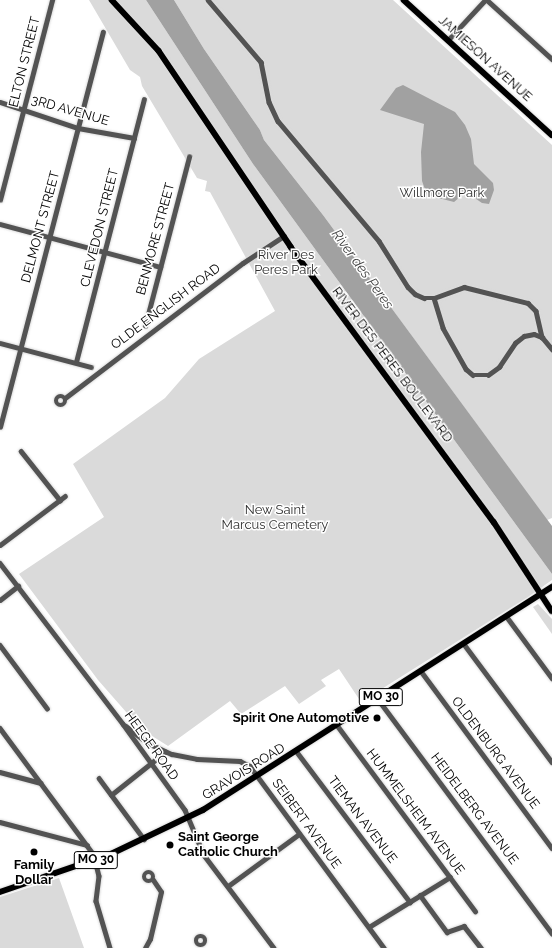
<!DOCTYPE html>
<html>
<head>
<meta charset="utf-8">
<style>
	body { margin:0 }
	#map { position:relative; width:552px; height:948px; overflow:hidden; background:#fff; font-family:Raleway,sans-serif }
	div>[style] { position:absolute }
	[style*='--x'] { left:calc(var(--x)*1px); top:calc(var(--y)*1px); width:calc(var(--w)*1px); rotate:calc(var(--a)*1deg) }
	.green>* { inset:0; background:#dadada }
	.water>* { inset:0; background:#a1a1a1 }
	.roads { filter:drop-shadow(0 0 1px #dbdbdb) drop-shadow(0 0 1px #dbdbdb) }
	.minor>* { height:4.5px; margin:-2.25px; padding:0 2.25px; transform-origin:2.25px; border-radius:2.25px; background:#535353 }
	.minor>.ring { margin:-2.25px; padding:0; box-sizing:content-box; background:none; border:4.5px solid #535353; border-radius:50% }
	.major>* { height:5.5px; margin:-2.75px; padding:0 2.75px; transform-origin:2.75px; border-radius:2.75px; background:#000 }
	.dots>* { width:11px; height:11px; translate:-50% -50%; box-sizing:border-box; border:2px solid #fff; border-radius:50% }
	span { translate:-50% -50%; white-space:nowrap; text-align:center; line-height:1.15; -webkit-text-stroke:3px #fff; paint-order:stroke }
	.shield-label span { padding:1px 3px; background:#fff; border:1px solid; border-radius:3px; -webkit-text-stroke-width:0 }
	.shield-label { font-size:12px; color:#000; font-weight:700 }
	.street-label { font-size:13px; color:#000 }
	.park-label { font-size:13px; color:#313131 }
	.poi-label { font-size:13px; color:#000; font-weight:700 }
	.right { translate:-100% -50%; text-align:right }
	.left { translate:0 -50%; text-align:left }
	.water-label { font-size:14px; color:#424242; font-style:italic }
</style>
</head>
<body>
<div id="map">
	<div class="green">
		<i style="clip-path:polygon(89px 0,146px 0,253px 164px,552px 574px,552px 580px,528px 597px,361px 702px,339px 669px,321px 680px,326px 686px,299px 704px,285px 686px,241px 714px,230px 701px,168px 746px,141px 729px,98px 680px,19px 574px,104px 517px,73px 464px,165px 398px,199px 359px,275px 311px,210px 192px,205px 191px,207px 181px,197px 178px,142px 86px,140px 77px,130px 70px)"></i>
		<i style="clip-path:polygon(174px 0,393px 0,552px 145px,552px 518px,547px 520px,323px 215px,264px 140px,260px 130px,204px 49px)"></i>
		<i style="clip-path:polygon(538px 604px,552px 619px,552px 634px,533px 607px)"></i>
		<i style="clip-path:polygon(59px 878px,84px 948px,0 948px,0 897px)"></i>
	</div>
	<div class="water">
		<i style="clip-path:polygon(146px 0,174px 0,204px 49px,260px 130px,264px 140px,323px 215px,552px 526px,552px 574px,253px 164px)"></i>
		<i style="clip-path:polygon(403px 85px,455px 112px,465px 125px,471px 139px,474px 164px,493px 183px,494px 190px,489px 204px,482px 203px,466px 192px,454px 202px,427px 195px,422px 181px,421px 152px,424px 124px,380px 110px,396px 88px)"></i>
	</div>
	<div class="roads">
		<div class="minor">
			<i style="--x:208;--y:0;--w:82;--a:49.5"></i>
			<i style="--x:261;--y:62;--w:41;--a:78.7"></i>
			<i style="--x:269;--y:102;--w:21;--a:65"></i>
			<i style="--x:278;--y:121;--w:157;--a:49.9"></i>
			<i style="--x:379;--y:241;--w:54;--a:57.8"></i>
			<i style="--x:408;--y:287;--w:10;--a:45"></i>
			<i style="--x:415;--y:294;--w:10;--a:24"></i>
			<i style="--x:424;--y:298;--w:10;--a:0"></i>
			<i style="--x:434;--y:298;--w:31;--a:73"></i>
			<i style="--x:443;--y:328;--w:47;--a:60.7"></i>
			<i style="--x:466;--y:369;--w:9;--a:41"></i>
			<i style="--x:473;--y:375;--w:15;--a:0"></i>
			<i style="--x:488;--y:375;--w:14;--a:-36"></i>
			<i style="--x:499;--y:367;--w:29;--a:-56"></i>
			<i style="--x:515;--y:343;--w:11;--a:-38"></i>
			<i style="--x:524;--y:336;--w:10;--a:-11"></i>
			<i style="--x:534;--y:334;--w:9;--a:21"></i>
			<i style="--x:487;--y:0;--w:88;--a:42.2"></i>
			<i style="--x:448;--y:40;--w:54;--a:-47.2"></i>
			<i style="--x:0;--y:102;--w:82;--a:18.4"></i>
			<i style="--x:78;--y:128;--w:57;--a:10.1"></i>
			<i style="--x:0;--y:200;--w:207;--a:-75.4"></i>
			<i style="--x:0;--y:224;--w:166;--a:15"></i>
			<i style="--x:434;--y:298;--w:32;--a:-20"></i>
			<i style="--x:464;--y:287;--w:66;--a:14"></i>
			<i style="--x:528;--y:303;--w:11;--a:45"></i>
			<i style="--x:536;--y:311;--w:27;--a:77"></i>
			<i style="--x:542;--y:337;--w:16;--a:50"></i>
			<i style="--x:145;--y:326;--w:175;--a:-75.4"></i>
			<i style="--x:0;--y:343;--w:94;--a:14.8"></i>
			<i style="--x:76;--y:362;--w:271;--a:-75.5"></i>
			<i class="ring" style="left:56px;top:396px;width:5.5px;height:5.5px"></i>
			<i style="--x:65;--y:398;--w:223;--a:-37.2"></i>
			<i style="--x:243;--y:263;--w:49;--a:-33.4"></i>
			<i style="--x:0;--y:427;--w:408;--a:-75.4"></i>
			<i style="--x:21;--y:451;--w:63;--a:51.5"></i>
			<i style="--x:0;--y:545;--w:81;--a:-37"></i>
			<i style="--x:0;--y:563;--w:203;--a:52.6"></i>
			<i style="--x:123;--y:724;--w:106;--a:54.2"></i>
			<i style="--x:185;--y:810;--w:49;--a:67.1"></i>
			<i style="--x:204;--y:855;--w:116;--a:53"></i>
			<i style="--x:0;--y:600;--w:23;--a:-38"></i>
			<i style="--x:507;--y:617;--w:76;--a:53.6"></i>
			<i style="--x:464;--y:644;--w:147;--a:53.3"></i>
			<i style="--x:0;--y:645;--w:79;--a:53.3"></i>
			<i style="--x:421;--y:671;--w:220;--a:53.5"></i>
			<i style="--x:378;--y:699;--w:292;--a:53.4"></i>
			<i style="--x:337;--y:725;--w:232;--a:53.4"></i>
			<i style="--x:126;--y:726;--w:28;--a:38"></i>
			<i style="--x:148;--y:743;--w:26;--a:25"></i>
			<i style="--x:172;--y:754;--w:25;--a:11"></i>
			<i style="--x:197;--y:759;--w:43;--a:2.7"></i>
			<i style="--x:240;--y:761;--w:11;--a:27"></i>
			<i style="--x:250;--y:766;--w:226;--a:53.6"></i>
			<i style="--x:0;--y:728;--w:163;--a:53.5"></i>
			<i style="--x:297;--y:752;--w:188;--a:53"></i>
			<i style="--x:0;--y:772;--w:42;--a:15"></i>
			<i style="--x:99;--y:778;--w:76;--a:53.6"></i>
			<i style="--x:111;--y:795;--w:69;--a:-38.5"></i>
			<i style="--x:0;--y:822;--w:90;--a:14.8"></i>
			<i style="--x:95;--y:860;--w:16;--a:76"></i>
			<i style="--x:99;--y:876;--w:25;--a:97"></i>
			<i style="--x:96;--y:901;--w:49;--a:73.4"></i>
			<i class="ring" style="left:144px;top:872px;width:5.5px;height:5.5px"></i>
			<i style="--x:228;--y:886;--w:88;--a:-36.2"></i>
			<i style="--x:420;--y:895;--w:46;--a:53.9"></i>
			<i style="--x:447;--y:932;--w:18;--a:-19"></i>
			<i style="--x:464;--y:926;--w:28;--a:52"></i>
			<i style="--x:369;--y:927;--w:95;--a:-31.7"></i>
			<i class="ring" style="left:196.5px;top:936.5px;width:4.5px;height:4.5px"></i>
			<i style="--x:145;--y:948;--w:10;--a:-61"></i>
			<i style="--x:150;--y:939;--w:48;--a:-76.8"></i>
			<i style="--x:161;--y:892;--w:14;--a:-124"></i>
		</div>
		<div class="major">
			<i style="--x:112;--y:0;--w:69;--a:47.3"></i>
			<i style="--x:159;--y:51;--w:236;--a:56"></i>
			<i style="--x:291;--y:247;--w:342;--a:53.6"></i>
			<i style="--x:494;--y:522;--w:106;--a:56.9"></i>
			<i style="--x:404;--y:0;--w:200;--a:42.4"></i>
			<i style="--x:0;--y:892;--w:117;--a:-18.9"></i>
			<i style="--x:111;--y:854;--w:102;--a:-25.6"></i>
			<i style="--x:203;--y:810;--w:414;--a:-32.6"></i>
		</div>
	</div>
	<div class="dots">
		<i style="left:377px;top:718px;background:#000"></i>
		<i style="left:170px;top:845px;background:#000"></i>
		<i style="left:34px;top:852px;background:#000"></i>
	</div>
	<div class="shield-label">
		<span style="left:381px;top:697px">MO 30</span>
		<span style="left:96px;top:860px">MO 30</span>
	</div>
	<div class="street-label">
		<span style="left:485px;top:59px;rotate:42deg">JAMIESON AVENUE</span>
		<span style="left:25px;top:62px;rotate:-76deg">ELTON STREET</span>
		<span style="left:70px;top:111px;rotate:16deg">3RD AVENUE</span>
		<span style="left:41px;top:227px;rotate:-75deg">DELMONT STREET</span>
		<span style="left:100px;top:228px;rotate:-76deg">CLEVEDON STREET</span>
		<span style="left:156px;top:239px;rotate:-75deg">BENMORE STREET</span>
		<span style="left:166px;top:307px;rotate:-37deg">OLDE ENGLISH ROAD</span>
		<span style="left:392px;top:365px;rotate:53deg">RIVER DES PERES BOULEVARD</span>
		<span style="left:151px;top:746px;rotate:54deg">HEEGE ROAD</span>
		<span style="left:495px;top:753px;rotate:53deg">OLDENBURG AVENUE</span>
		<span style="left:244px;top:772px;rotate:-32deg">GRAVOIS ROAD</span>
		<span style="left:474px;top:809px;rotate:53deg">HEIDELBERG AVENUE</span>
		<span style="left:415px;top:812px;rotate:53deg">HUMMELSHEIM AVENUE</span>
		<span style="left:362px;top:820px;rotate:53deg">TIEMAN AVENUE</span>
		<span style="left:306px;top:824px;rotate:54deg">SEIBERT AVENUE</span>
	</div>
	<div class="park-label">
		<span style="left:442px;top:193px">Willmore Park</span>
		<span style="left:286px;top:263px">River Des<br>Peres Park</span>
		<span style="left:275px;top:518px">New Saint<br>Marcus Cemetery</span>
	</div>
	<div class="poi-label">
		<span class="right" style="left:369px;top:718px">Spirit One Automotive</span>
		<span class="left" style="left:178px;top:845px">Saint George<br>Catholic Church</span>
		<span style="left:34px;top:873px">Family<br>Dollar</span>
	</div>
	<div class="water-label">
		<span style="left:363px;top:269px;rotate:54deg">River des Peres</span>
	</div>
</div>
</body>
</html>
